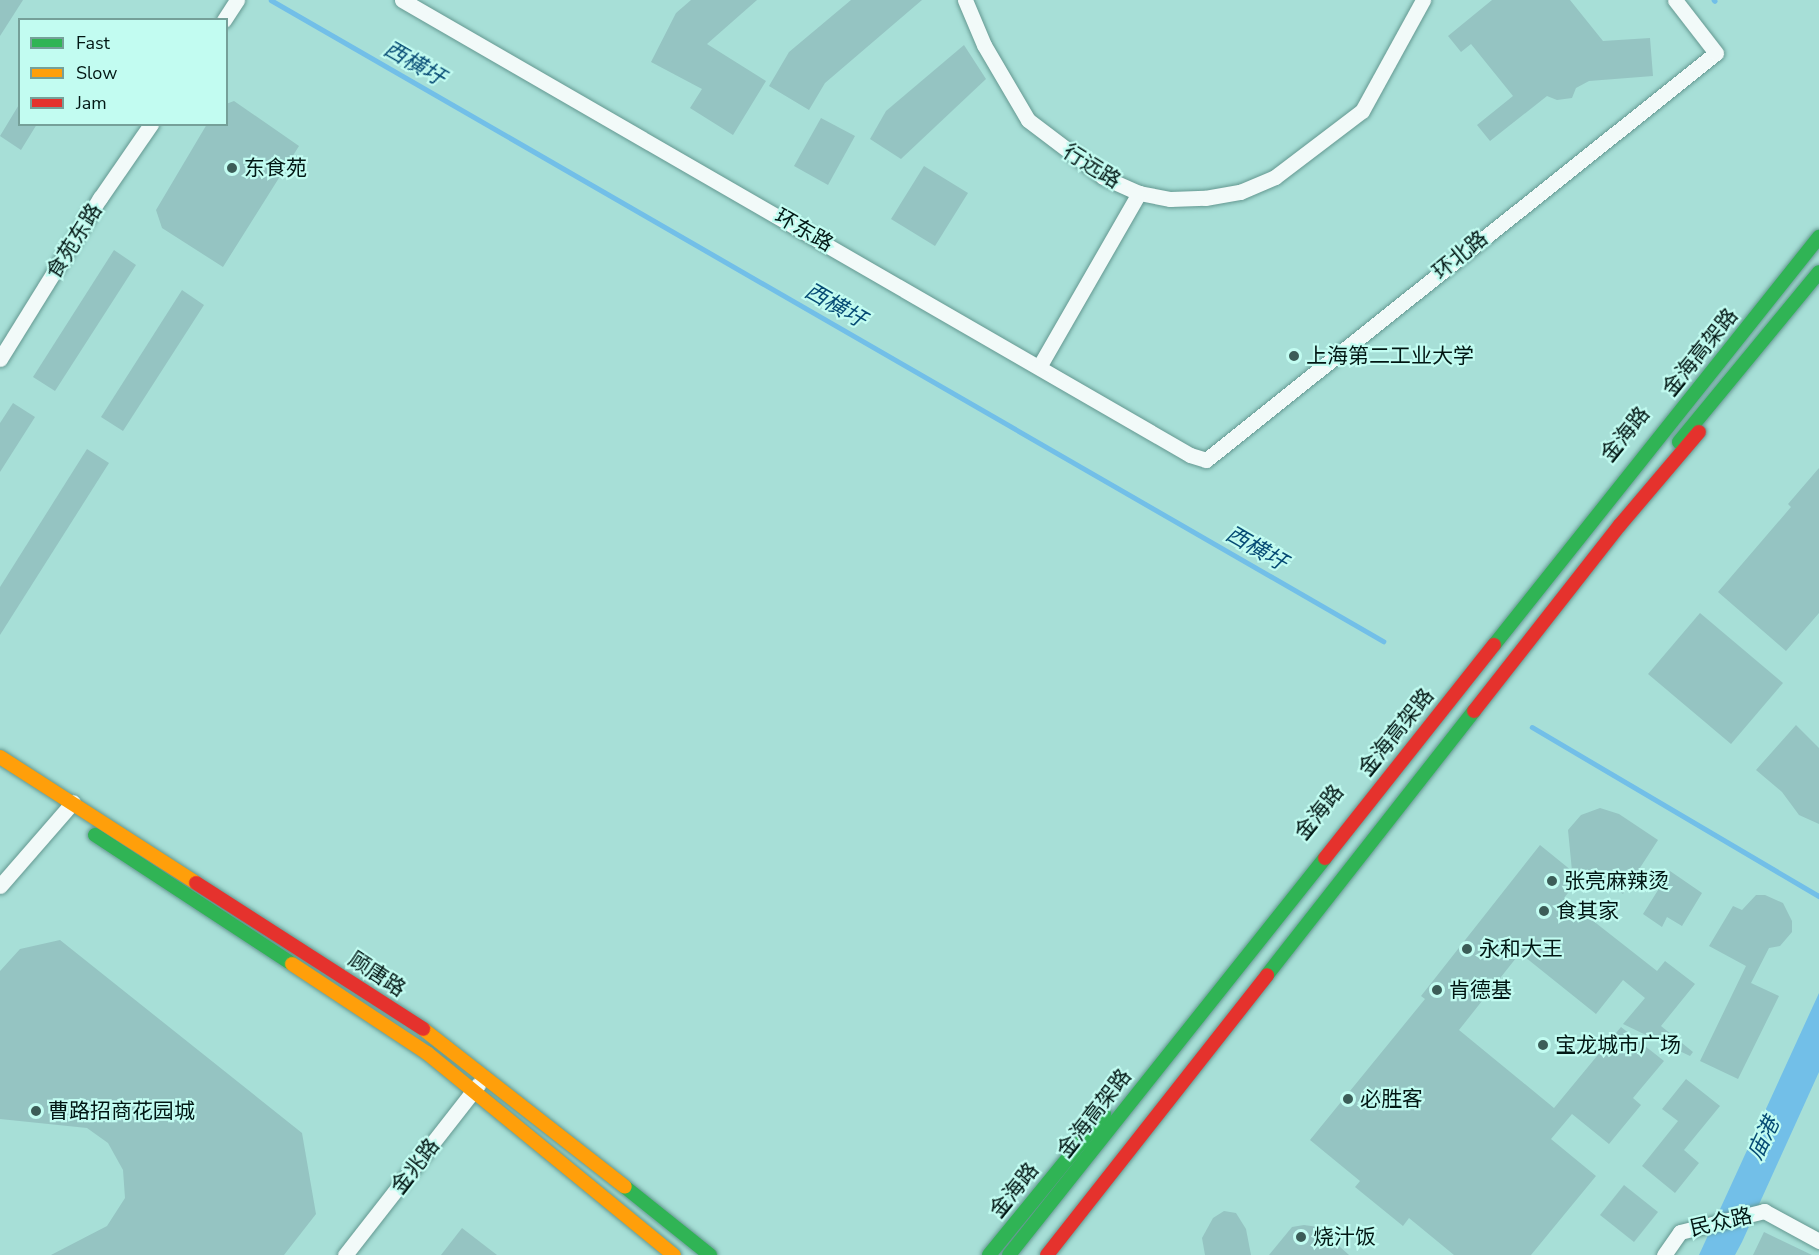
<!DOCTYPE html>
<html>
<head>
<meta charset="utf-8">
<style>
	body { margin:0 }
	#map { position:relative; width:1819px; height:1255px; overflow:hidden; background:#a7dfd7; font-family:"Nunito Sans","Noto Sans SC",sans-serif }
	div>[style] { position:absolute }
	[style*='--x'] { left:calc(var(--x)*1px); top:calc(var(--y)*1px); width:calc(var(--w)*1px); rotate:calc(var(--a)*1deg) }
	.water>* { inset:0; background:#72bfe8 }
	.stream>* { height:4.5px; margin:-2.25px; padding:0 2.25px; transform-origin:2.25px; border-radius:2.25px; background:#72bfe8 }
	.building>* { inset:0; background:#95c4c2 }
	.roads { filter:drop-shadow(0 0 2px #649891) drop-shadow(0 0 2px #649891) }
	.street>* { height:15px; margin:-7.5px; padding:0 7.5px; transform-origin:7.5px; border-radius:7.5px; background:#f2faf9 }
	.fast>* { height:14px; margin:-7px; padding:0 7px; transform-origin:7px; border-radius:7px; background:#30b455 }
	.slow>* { height:14px; margin:-7px; padding:0 7px; transform-origin:7px; border-radius:7px; background:#ff9f0a }
	.jam>* { height:14px; margin:-7px; padding:0 7px; transform-origin:7px; border-radius:7px; background:#e5322d }
	.dots>* { width:16px; height:16px; translate:-50% -50%; box-sizing:border-box; border:3px solid #c2fcf1; border-radius:50% }
	span { translate:-50% -50%; white-space:nowrap; text-align:center; line-height:1.15; -webkit-text-stroke:4.5px #c2fcf1; paint-order:stroke }
	.street-label { font-size:21px; color:#021714 }
	.poi-label { font-size:21px; color:#021714 }
	.left { translate:0 -50%; text-align:left }
	.water-label { font-size:22px; color:#064b74; font-style:italic }
	.legend { position:absolute; left:18px; top:18px; width:210px; height:108px; box-sizing:border-box; background:#c2fcf1; border:2px solid #75a099; margin:0; padding:8px 10px; list-style:none; font-size:18px; color:#021714 }
	.legend li { display:flex; align-items:center; gap:12px; height:30px }
	.legend b { width:30px; border:2px solid #75a099 }
</style>
</head>
<body>
<div id="map">
	<div class="water">
		<i style="clip-path:polygon(1819px 993px,1819px 1072px,1742px 1242px,1735px 1255px,1699px 1255px)"></i>
	</div>
	<div class="stream">
		<i style="--x:271;--y:0;--w:1284;--a:29.96"></i>
		<i style="--x:1714;--y:0;--w:1;--a:45"></i>
		<i style="--x:1532;--y:727;--w:333;--a:30.5"></i>
	</div>
	<div class="building">
		<i style="clip-path:polygon(0 0,23px 0,0 36px)"></i>
		<i style="clip-path:polygon(691px 0,757px 0,707px 44px,766px 81px,733px 135px,690px 108px,702px 89px,651px 62px,676px 13px)"></i>
		<i style="clip-path:polygon(851px 0,922px 0,825px 83px,809px 110px,769px 86px,789px 52px)"></i>
		<i style="clip-path:polygon(1492px 0,1570px 0,1603px 41px,1650px 38px,1653px 76px,1589px 81px,1576px 88px,1572px 98px,1557px 100px,1547px 96px,1490px 141px,1477px 125px,1513px 96px,1471px 44px,1461px 52px,1448px 36px)"></i>
		<i style="clip-path:polygon(964px 45px,986px 79px,901px 159px,870px 139px,886px 111px)"></i>
		<i style="clip-path:polygon(234px 101px,299px 146px,223px 267px,162px 228px,156px 210px,207px 124px,226px 124px,226px 104px)"></i>
		<i style="clip-path:polygon(20px 103px,20px 124px,37px 124px,21px 150px,0 136px)"></i>
		<i style="clip-path:polygon(821px 118px,855px 136px,828px 185px,794px 166px)"></i>
		<i style="clip-path:polygon(924px 166px,968px 193px,935px 246px,891px 219px)"></i>
		<i style="clip-path:polygon(114px 250px,136px 265px,55px 391px,33px 377px)"></i>
		<i style="clip-path:polygon(182px 290px,204px 305px,123px 431px,101px 417px)"></i>
		<i style="clip-path:polygon(13px 403px,35px 417px,0 472px,0 423px)"></i>
		<i style="clip-path:polygon(87px 449px,109px 463px,0 635px,0 587px)"></i>
		<i style="clip-path:polygon(1819px 468px,1819px 613px,1786px 651px,1718px 592px,1791px 507px,1788px 504px)"></i>
		<i style="clip-path:polygon(1700px 613px,1783px 683px,1731px 744px,1648px 674px)"></i>
		<i style="clip-path:polygon(1796px 725px,1819px 748px,1819px 824px,1799px 815px,1782px 792px,1756px 770px)"></i>
		<i style="clip-path:polygon(1600px 808px,1619px 814px,1658px 840px,1623px 894px,1587px 869px,1564px 898px,1657px 971px,1665px 961px,1695px 984px,1661px 1026px,1693px 1052px,1690px 1056px,1623px 1024px,1645px 998px,1623px 980px,1596px 1014px,1520px 953px,1459px 1030px,1554px 1108px,1621px 1027px,1664px 1061px,1633px 1098px,1641px 1105px,1609px 1144px,1572px 1114px,1551px 1139px,1596px 1176px,1531px 1255px,1454px 1255px,1409px 1218px,1403px 1226px,1355px 1187px,1360px 1181px,1310px 1140px,1425px 999px,1421px 996px,1540px 845px,1572px 871px,1568px 830px,1581px 815px)"></i>
		<i style="clip-path:polygon(1670px 871px,1702px 893px,1682px 926px,1667px 917px,1662px 927px,1643px 914px)"></i>
		<i style="clip-path:polygon(1756px 895px,1765px 895px,1783px 903px,1792px 921px,1792px 932px,1780px 946px,1769px 948px,1751px 983px,1779px 996px,1738px 1079px,1700px 1061px,1746px 966px,1709px 946px,1733px 906px,1742px 910px)"></i>
		<i style="clip-path:polygon(60px 940px,302px 1133px,316px 1214px,284px 1255px,51px 1255px,107px 1226px,125px 1198px,123px 1170px,108px 1143px,87px 1128px,0 1119px,0 971px,20px 949px)"></i>
		<i style="clip-path:polygon(1686px 1079px,1720px 1106px,1684px 1150px,1699px 1163px,1675px 1193px,1642px 1166px,1678px 1121px,1662px 1109px)"></i>
		<i style="clip-path:polygon(1624px 1185px,1658px 1212px,1634px 1242px,1600px 1215px)"></i>
		<i style="clip-path:polygon(1224px 1211px,1236px 1213px,1246px 1229px,1251px 1255px,1205px 1255px,1202px 1238px,1213px 1218px)"></i>
		<i style="clip-path:polygon(1304px 1225px,1318px 1227px,1349px 1255px,1269px 1255px,1292px 1227px)"></i>
		<i style="clip-path:polygon(462px 1228px,497px 1255px,441px 1255px)"></i>
		<i style="clip-path:polygon(1764px 1232px,1812px 1255px,1753px 1255px)"></i>
	</div>
	<div class="roads">
		<div class="street">
			<i style="--x:402;--y:0;--w:910;--a:30"></i>
			<i style="--x:1190;--y:455;--w:17;--a:17"></i>
			<i style="--x:1206;--y:460;--w:652;--a:-38.59"></i>
			<i style="--x:1716;--y:53;--w:67;--a:-127.7"></i>
			<i style="--x:965;--y:0;--w:49;--a:67.1"></i>
			<i style="--x:984;--y:45;--w:87;--a:59.6"></i>
			<i style="--x:1028;--y:120;--w:94;--a:37.2"></i>
			<i style="--x:1103;--y:177;--w:39;--a:24"></i>
			<i style="--x:1139;--y:193;--w:32;--a:11"></i>
			<i style="--x:1170;--y:199;--w:35;--a:-2"></i>
			<i style="--x:1205;--y:198;--w:36;--a:-10"></i>
			<i style="--x:1240;--y:192;--w:38;--a:-23"></i>
			<i style="--x:1275;--y:177;--w:109;--a:-37.2"></i>
			<i style="--x:1362;--y:111;--w:127;--a:-61.2"></i>
			<i style="--x:224;--y:20;--w:24;--a:-57"></i>
			<i style="--x:0;--y:359;--w:190;--a:-58.2"></i>
			<i style="--x:100;--y:198;--w:90;--a:-55.4"></i>
			<i style="--x:1039;--y:367;--w:201;--a:-60.1"></i>
			<i style="--x:0;--y:886;--w:111;--a:-49"></i>
			<i style="--x:345;--y:1255;--w:216;--a:-52"></i>
			<i style="--x:1664;--y:1255;--w:28;--a:-55"></i>
			<i style="--x:1680;--y:1232;--w:87;--a:-14"></i>
			<i style="--x:1764;--y:1211;--w:63;--a:28.6"></i>
		</div>
		<div class="fast">
			<i style="--x:1679;--y:442;--w:220;--a:-50.5"></i>
			<i style="--x:1494;--y:645;--w:522;--a:-51.46"></i>
			<i style="--x:95;--y:835;--w:235;--a:33.2"></i>
			<i style="--x:1267;--y:975;--w:335;--a:-51.9"></i>
			<i style="--x:625;--y:1187;--w:109;--a:38.7"></i>
			<i style="--x:989;--y:1255;--w:182;--a:-50.8"></i>
			<i style="--x:1009;--y:1255;--w:507;--a:-51.48"></i>
		</div>
		<div class="slow">
			<i style="--x:0;--y:757;--w:233;--a:32.7"></i>
			<i style="--x:292;--y:964;--w:162;--a:33.4"></i>
			<i style="--x:427;--y:1053;--w:319;--a:39.3"></i>
			<i style="--x:423;--y:1029;--w:256;--a:38"></i>
		</div>
		<div class="jam">
			<i style="--x:1474;--y:711;--w:236;--a:-51.9"></i>
			<i style="--x:1620;--y:525;--w:122;--a:-49.7"></i>
			<i style="--x:1325;--y:858;--w:272;--a:-51.6"></i>
			<i style="--x:196;--y:883;--w:270;--a:32.7"></i>
			<i style="--x:1047;--y:1255;--w:356;--a:-51.8"></i>
		</div>
	</div>
	<div class="dots">
		<i style="left:232px;top:168px;background:#3c5d58"></i>
		<i style="left:1294px;top:356px;background:#3c5d58"></i>
		<i style="left:1552px;top:881px;background:#3c5d58"></i>
		<i style="left:1544px;top:911px;background:#3c5d58"></i>
		<i style="left:1467px;top:949px;background:#3c5d58"></i>
		<i style="left:1437px;top:990px;background:#3c5d58"></i>
		<i style="left:1543px;top:1045px;background:#3c5d58"></i>
		<i style="left:1348px;top:1099px;background:#3c5d58"></i>
		<i style="left:36px;top:1111px;background:#3c5d58"></i>
		<i style="left:1301px;top:1237px;background:#3c5d58"></i>
	</div>
	<div class="street-label">
		<span style="left:1092px;top:166px;rotate:32deg">行远路</span>
		<span style="left:804px;top:230px;rotate:30deg">环东路</span>
		<span style="left:74px;top:241px;rotate:-58deg">食苑东路</span>
		<span style="left:1460px;top:255px;rotate:-39deg">环北路</span>
		<span style="left:1700px;top:352px;rotate:-51deg">金海高架路</span>
		<span style="left:1625px;top:434px;rotate:-51deg">金海路</span>
		<span style="left:1396px;top:732px;rotate:-51deg">金海高架路</span>
		<span style="left:1319px;top:812px;rotate:-51deg">金海路</span>
		<span style="left:377px;top:974px;rotate:33deg">顾唐路</span>
		<span style="left:1094px;top:1113px;rotate:-52deg">金海高架路</span>
		<span style="left:415px;top:1166px;rotate:-52deg">金兆路</span>
		<span style="left:1014px;top:1190px;rotate:-51deg">金海路</span>
		<span style="left:1721px;top:1222px;rotate:-13deg">民众路</span>
	</div>
	<div class="poi-label">
		<span class="left" style="left:244px;top:168px">东食苑</span>
		<span class="left" style="left:1306px;top:356px">上海第二工业大学</span>
		<span class="left" style="left:1564px;top:881px">张亮麻辣烫</span>
		<span class="left" style="left:1556px;top:911px">食其家</span>
		<span class="left" style="left:1479px;top:949px">永和大王</span>
		<span class="left" style="left:1449px;top:990px">肯德基</span>
		<span class="left" style="left:1555px;top:1045px">宝龙城市广场</span>
		<span class="left" style="left:1360px;top:1099px">必胜客</span>
		<span class="left" style="left:48px;top:1111px">曹路招商花园城</span>
		<span class="left" style="left:1313px;top:1237px">烧汁饭</span>
	</div>
	<div class="water-label">
		<span style="left:414px;top:64px;rotate:30deg">西横圩</span>
		<span style="left:835px;top:306px;rotate:30deg">西横圩</span>
		<span style="left:1256px;top:549px;rotate:30deg">西横圩</span>
		<span style="left:1764px;top:1139px;rotate:-64deg">庙港</span>
	</div>
	<ul class="legend">
	<li><b style="height:8px;background:#30b455"></b>Fast</li>
	<li><b style="height:8px;background:#ff9f0a"></b>Slow</li>
	<li><b style="height:8px;background:#e5322d"></b>Jam</li>
	</ul>
</div>
</body>
</html>
